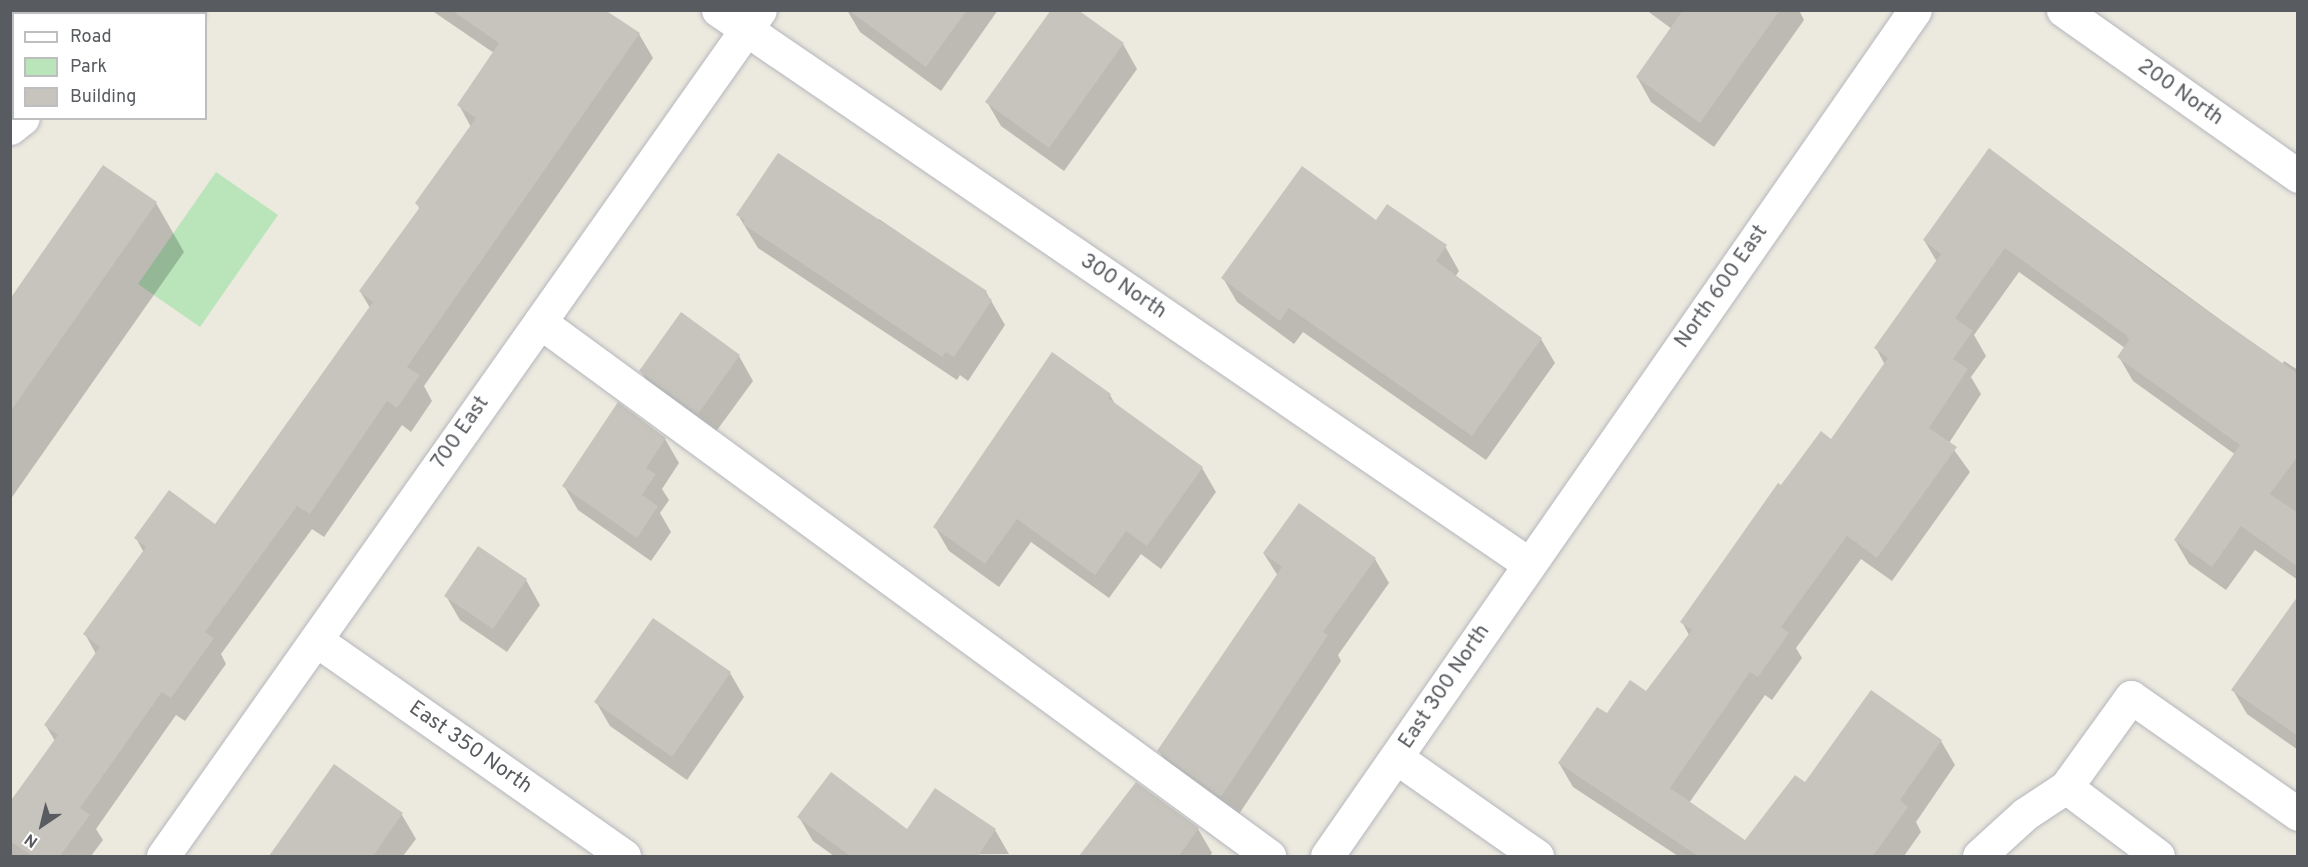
<!DOCTYPE html>
<html>
<head>
<meta charset="utf-8">
<style>
	body { margin:0 }
	#map { position:relative; width:2308px; height:867px; overflow:hidden; background:#ece9df; font-family:Overpass,sans-serif }
	div>[style] { position:absolute }
	[style*='--x'] { left:calc(var(--x)*1px); top:calc(var(--y)*1px); width:calc(var(--w)*1px); rotate:calc(var(--a)*1deg) }
	.green>* { inset:0; background:#bae5bb }
	.shadow>* { inset:0; background:#0003 }
	.building>* { inset:0; background:#c6c4bc }
	.roads { filter:drop-shadow(0 0 2px #b5b7bc) drop-shadow(0 0 2px #b5b7bc) }
	.minor>* { height:33px; margin:-16.5px; padding:0 16.5px; transform-origin:16.5px; border-radius:16.5px; background:#fff }
	span { translate:-50% -50%; white-space:nowrap; text-align:center; line-height:1.15; -webkit-text-stroke:4.5px #fff; paint-order:stroke }
	.street-label { font-size:21px; color:#585c60 }
	.frame { position:absolute; inset:0; border:12px solid #585c60; pointer-events:none }
	.legend { position:absolute; left:12px; top:12px; width:195px; height:108px; box-sizing:border-box; background:#fff; border:2px solid #bcbebf; margin:0; padding:8px 10px; list-style:none; font-size:18px; color:#585c60 }
	.legend li { display:flex; align-items:center; gap:12px; height:30px }
	.legend b { width:30px; border:2px solid #bcbebf }
	.north { position:absolute; left:12px; top:795px; width:60px; height:60px; -webkit-text-stroke:4px #fff; paint-order:stroke; rotate:215deg; font-size:16px; font-weight:700; line-height:24px; text-align:center; color:#585c60 }
	.north::after { content:''; display:block; margin:auto; width:21px; height:27px; background:#585c60; clip-path:polygon(50% 0,100% 100%,50% 72%,0 100%) }
</style>
</head>
<body>
<div id="map">
	<div class="green">
		<i style="clip-path:polygon(216px 172px,278px 215px,200px 327px,138px 284px)"></i>
	</div>
	<div class="shadow">
		<i style="clip-path:polygon(10px 10px,19px 14px,14px 14px,10px 91px)"></i>
		<i style="clip-path:polygon(431px 10px,544px 10px,639px 34px,653px 58px,424px 386px,432px 401px,411px 432px,402px 425px,324px 537px,312px 529px,221px 654px,226px 664px,185px 721px,176px 715px,96px 829px,103px 840px,91px 856px,10px 856px,10px 802px,55px 741px,46px 726px,96px 654px,85px 634px,144px 553px,136px 538px,216px 526px,370px 308px,360px 291px,420px 209px,416px 203px,471px 127px,459px 105px,494px 53px)"></i>
		<i style="clip-path:polygon(847px 10px,998px 10px,941px 91px,860px 32px)"></i>
		<i style="clip-path:polygon(1646px 10px,1799px 10px,1804px 20px,1714px 147px,1651px 102px,1637px 77px,1672px 29px)"></i>
		<i style="clip-path:polygon(1123px 44px,1137px 69px,1064px 171px,1001px 126px,987px 102px)"></i>
		<i style="clip-path:polygon(1989px 150px,2282px 365px,2284px 361px,2298px 370px,2298px 580px,2255px 550px,2226px 590px,2189px 564px,2175px 540px,2236px 455px,2133px 381px,2119px 357px,2125px 348px,2019px 272px,1974px 335px,1986px 356px,1971px 377px,1981px 394px,1949px 443px,1970px 472px,1892px 581px,1861px 559px,1796px 648px,1802px 658px,1772px 700px,1765px 695px,1689px 803px,1726px 844px,1717px 856px,1678px 856px,1573px 787px,1559px 763px,1607px 716px,1646px 693px,1689px 635px,1682px 622px,1782px 487px,1832px 441px,1885px 365px,1876px 348px,1937px 262px,1924px 240px)"></i>
		<i style="clip-path:polygon(156px 203px,184px 252px,10px 500px,10px 301px)"></i>
		<i style="clip-path:polygon(738px 215px,877px 222px,879px 219px,986px 292px,1005px 325px,968px 381px,960px 375px,957px 380px,758px 248px)"></i>
		<i style="clip-path:polygon(1376px 222px,1445px 246px,1459px 271px,1455px 277px,1541px 339px,1555px 363px,1486px 460px,1303px 332px,1294px 344px,1237px 302px,1223px 278px)"></i>
		<i style="clip-path:polygon(739px 356px,753px 381px,712px 437px,655px 395px,641px 371px)"></i>
		<i style="clip-path:polygon(1110px 395px,1116px 406px,1202px 468px,1216px 492px,1161px 569px,1141px 554px,1109px 598px,1031px 542px,999px 587px,949px 551px,935px 527px)"></i>
		<i style="clip-path:polygon(665px 439px,679px 463px,662px 489px,669px 500px,660px 513px,671px 532px,651px 561px,578px 510px,564px 486px)"></i>
		<i style="clip-path:polygon(1264px 554px,1375px 559px,1389px 583px,1338px 655px,1341px 661px,1235px 820px,1173px 775px,1159px 751px,1278px 576px)"></i>
		<i style="clip-path:polygon(526px 580px,540px 605px,507px 652px,460px 620px,446px 596px)"></i>
		<i style="clip-path:polygon(2298px 599px,2298px 750px,2247px 714px,2233px 690px)"></i>
		<i style="clip-path:polygon(730px 673px,744px 697px,687px 780px,610px 726px,596px 702px)"></i>
		<i style="clip-path:polygon(1941px 741px,1955px 765px,1916px 822px,1921px 832px,1904px 856px,1735px 856px,1795px 777px,1805px 784px)"></i>
		<i style="clip-path:polygon(335px 767px,402px 815px,416px 839px,403px 856px,271px 856px)"></i>
		<i style="clip-path:polygon(1136px 784px,1198px 829px,1212px 853px,1210px 856px,1083px 856px)"></i>
		<i style="clip-path:polygon(799px 817px,907px 831px,995px 830px,1009px 854px,834px 856px,813px 841px)"></i>
	</div>
	<div class="building">
		<i style="clip-path:polygon(451px 10px,605px 10px,640px 33px,407px 367px,420px 375px,397px 408px,387px 401px,310px 514px,297px 506px,205px 632px,214px 638px,171px 698px,162px 692px,80px 808px,90px 815px,60px 856px,32px 856px,10px 841px,10px 802px,58px 735px,44px 725px,100px 647px,83px 634px,146px 547px,134px 538px,169px 490px,215px 524px,373px 302px,359px 291px,420px 207px,415px 203px,476px 118px,457px 105px,499px 43px)"></i>
		<i style="clip-path:polygon(848px 10px,967px 10px,926px 67px)"></i>
		<i style="clip-path:polygon(1051px 10px,1078px 10px,1124px 43px,1049px 148px,985px 102px)"></i>
		<i style="clip-path:polygon(1683px 10px,1780px 10px,1700px 123px,1636px 77px)"></i>
		<i style="clip-path:polygon(1989px 148px,2165px 281px,2298px 374px,2298px 456px,2270px 494px,2298px 513px,2298px 567px,2241px 526px,2212px 567px,2174px 540px,2240px 445px,2117px 357px,2129px 340px,2126px 335px,2005px 248px,1955px 318px,1973px 331px,1953px 359px,1968px 369px,1929px 428px,1957px 447px,1877px 558px,1847px 536px,1781px 627px,1789px 633px,1758px 677px,1750px 672px,1670px 788px,1745px 840px,1795px 775px,1805px 782px,1871px 690px,1942px 740px,1900px 800px,1908px 807px,1873px 856px,1698px 856px,1558px 763px,1597px 707px,1607px 713px,1630px 680px,1646px 691px,1692px 630px,1680px 622px,1778px 483px,1781px 485px,1821px 431px,1831px 439px,1888px 358px,1874px 348px,1941px 254px,1923px 240px)"></i>
		<i style="clip-path:polygon(778px 153px,987px 291px,985px 294px,992px 300px,954px 357px,946px 352px,942px 357px,743px 224px,745px 220px,736px 215px)"></i>
		<i style="clip-path:polygon(103px 165px,157px 202px,10px 412px,10px 299px)"></i>
		<i style="clip-path:polygon(1302px 166px,1376px 220px,1387px 204px,1447px 245px,1436px 261px,1542px 338px,1472px 436px,1289px 308px,1280px 321px,1221px 278px)"></i>
		<i style="clip-path:polygon(681px 312px,740px 355px,698px 414px,639px 371px)"></i>
		<i style="clip-path:polygon(1052px 352px,1111px 394px,1108px 398px,1203px 467px,1147px 546px,1126px 531px,1095px 575px,1017px 519px,985px 564px,933px 527px)"></i>
		<i style="clip-path:polygon(618px 402px,666px 438px,646px 468px,656px 474px,642px 495px,658px 506px,637px 538px,562px 486px)"></i>
		<i style="clip-path:polygon(1299px 503px,1376px 558px,1323px 632px,1328px 635px,1221px 797px,1157px 751px,1282px 567px,1263px 553px)"></i>
		<i style="clip-path:polygon(478px 546px,527px 579px,493px 629px,444px 596px)"></i>
		<i style="clip-path:polygon(2298px 596px,2298px 736px,2231px 690px)"></i>
		<i style="clip-path:polygon(653px 618px,731px 672px,672px 757px,594px 702px)"></i>
		<i style="clip-path:polygon(334px 764px,403px 813px,373px 856px,269px 856px)"></i>
		<i style="clip-path:polygon(831px 772px,907px 829px,935px 788px,996px 829px,978px 856px,850px 856px,797px 817px)"></i>
		<i style="clip-path:polygon(1136px 782px,1199px 828px,1179px 856px,1079px 856px)"></i>
	</div>
	<div class="roads">
		<div class="minor">
			<i style="--x:75;--y:10;--w:6;--a:45"></i>
			<i style="--x:718;--y:10;--w:982;--a:34.34"></i>
			<i style="--x:2063;--y:10;--w:288;--a:35.2"></i>
			<i style="--x:186;--y:14;--w:4;--a:-63"></i>
			<i style="--x:10;--y:128;--w:16;--a:-38"></i>
			<i style="--x:540;--y:322;--w:904;--a:36.22"></i>
			<i style="--x:316;--y:640;--w:376;--a:35"></i>
			<i style="--x:1397;--y:758;--w:171;--a:35"></i>
			<i style="--x:163;--y:856;--w:1035;--a:-54.79"></i>
			<i style="--x:1327;--y:856;--w:1030;--a:-55.2"></i>
			<i style="--x:1979;--y:856;--w:62;--a:-42.4"></i>
			<i style="--x:2025;--y:814;--w:49;--a:-33.4"></i>
			<i style="--x:2158;--y:856;--w:115;--a:-143.1"></i>
			<i style="--x:2066;--y:787;--w:111;--a:-54.2"></i>
			<i style="--x:2131;--y:697;--w:204;--a:35"></i>
		</div>
	</div>
	<div class="street-label">
		<span style="left:2180px;top:93px;rotate:35deg">200 North</span>
		<span style="left:1123px;top:287px;rotate:34deg">300 North</span>
		<span style="left:1722px;top:287px;rotate:-55deg">North 600 East</span>
		<span style="left:461px;top:433px;rotate:-55deg">700 East</span>
		<span style="left:1445px;top:687px;rotate:-56deg">East 300 North</span>
		<span style="left:470px;top:748px;rotate:35deg">East 350 North</span>
	</div>
	<div class="frame"></div>
	<ul class="legend">
	<li><b style="height:8px;background:#fff"></b>Road</li>
	<li><b style="height:16px;background:#bae5bb"></b>Park</li>
	<li><b style="height:16px;background:#c6c4bc"></b>Building</li>
	</ul>
	<div class="north">N</div>
</div>
</body>
</html>
